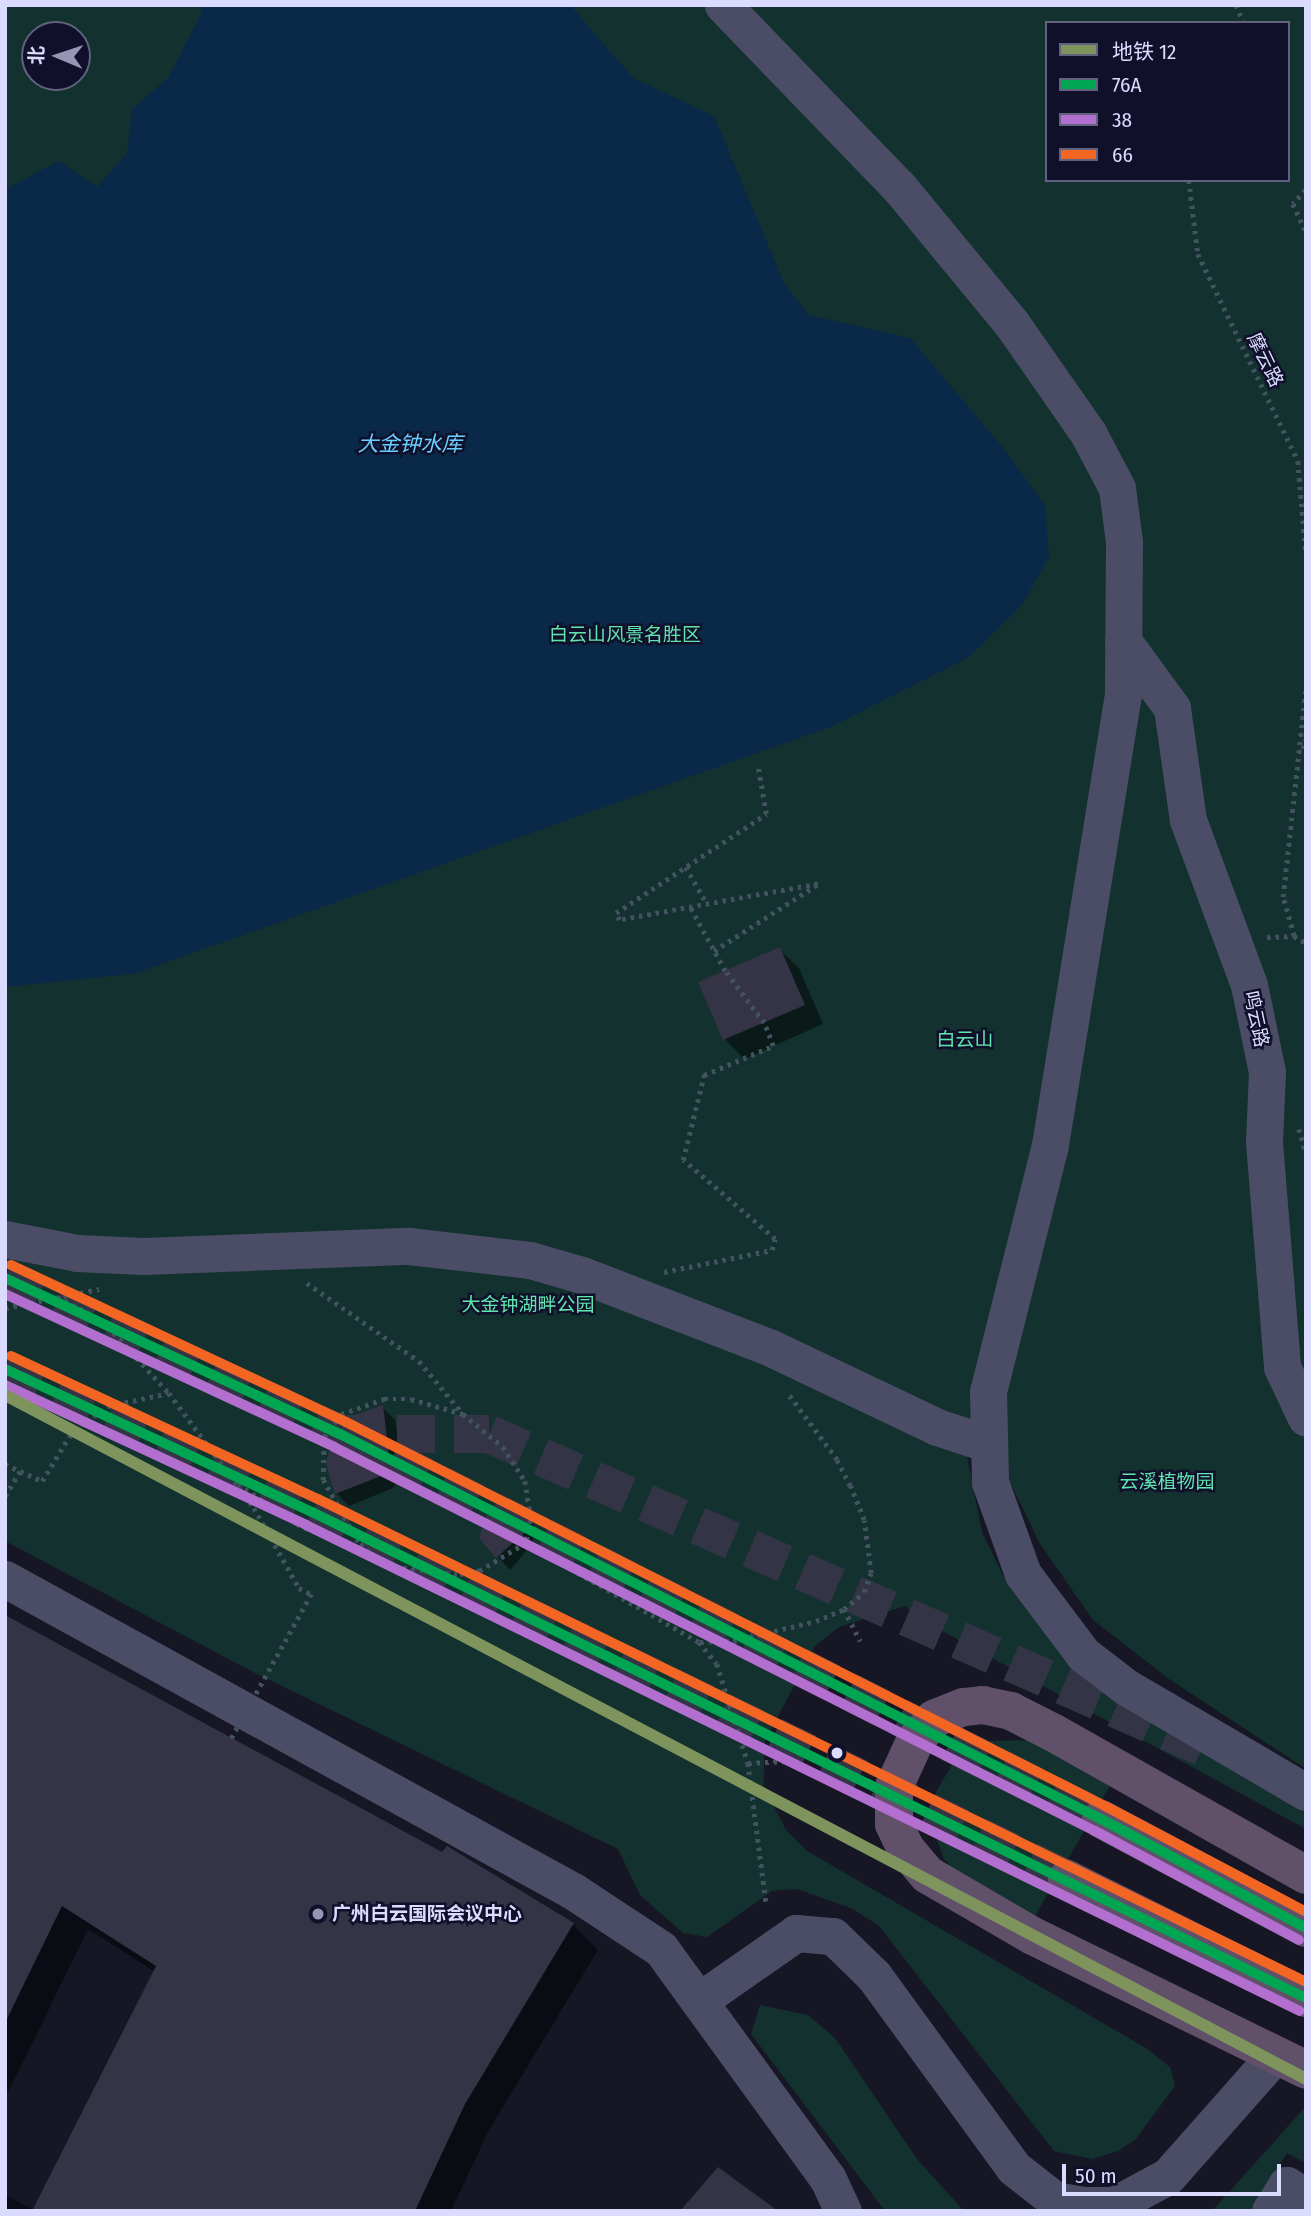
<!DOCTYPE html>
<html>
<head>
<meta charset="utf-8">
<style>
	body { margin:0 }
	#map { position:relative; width:1311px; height:2216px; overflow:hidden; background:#161625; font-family:"Fira Sans Condensed","Noto Sans SC",sans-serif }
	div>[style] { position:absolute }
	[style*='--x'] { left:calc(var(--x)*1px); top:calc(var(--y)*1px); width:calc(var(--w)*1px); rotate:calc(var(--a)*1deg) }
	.green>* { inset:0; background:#13312e }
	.water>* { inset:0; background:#0a2948 }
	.shadow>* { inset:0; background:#0007 }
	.building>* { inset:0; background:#343446 }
	.major-tunnel>* { height:38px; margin-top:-19px; transform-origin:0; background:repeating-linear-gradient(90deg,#333446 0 38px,transparent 0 57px) }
	.highway-tunnel>* { height:38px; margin-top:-19px; transform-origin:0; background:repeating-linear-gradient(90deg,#333446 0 38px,transparent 0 57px) }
	.path>* { height:4.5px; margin-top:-2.25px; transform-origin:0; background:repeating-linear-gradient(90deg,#42525f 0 3.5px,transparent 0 8.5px) }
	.minor>* { height:37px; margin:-18.5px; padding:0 18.5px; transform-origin:18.5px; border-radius:18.5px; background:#4b4d66 }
	.highway>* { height:38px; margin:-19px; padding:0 19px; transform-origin:19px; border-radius:19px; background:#60506a }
	.path-bridge>* { height:4.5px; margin-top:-2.25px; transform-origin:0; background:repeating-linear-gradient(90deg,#42525f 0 3.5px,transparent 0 8.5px) }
	.bus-1>* { height:10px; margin:-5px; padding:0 5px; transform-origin:5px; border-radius:5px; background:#00a651 }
	.bus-2>* { height:10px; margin:-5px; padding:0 5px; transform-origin:5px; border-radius:5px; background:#b36fd0 }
	.bus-3>* { height:10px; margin:-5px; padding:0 5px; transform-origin:5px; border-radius:5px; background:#f26522 }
	.metro-1>* { height:12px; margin:-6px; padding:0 6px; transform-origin:6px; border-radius:6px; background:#7e945c }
	.dots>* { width:19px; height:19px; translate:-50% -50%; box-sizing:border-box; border:4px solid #10102b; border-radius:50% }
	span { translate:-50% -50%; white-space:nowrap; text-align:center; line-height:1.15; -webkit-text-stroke:5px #10102b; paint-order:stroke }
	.street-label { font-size:19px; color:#dadbff }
	.park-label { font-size:19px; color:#60e5af }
	.poi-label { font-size:19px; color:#dadbff; font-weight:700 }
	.left { translate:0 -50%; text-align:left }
	.water-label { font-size:21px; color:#68d0ff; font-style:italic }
	.frame { position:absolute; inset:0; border:7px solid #dadbff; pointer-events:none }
	.legend { position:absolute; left:1045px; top:21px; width:245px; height:161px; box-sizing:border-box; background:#10102b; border:2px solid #616180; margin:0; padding:9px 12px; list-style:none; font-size:21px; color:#dadbff }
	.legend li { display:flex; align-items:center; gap:14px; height:35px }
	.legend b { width:35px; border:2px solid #616180 }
	.north { position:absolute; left:21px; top:21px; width:70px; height:70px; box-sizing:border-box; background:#10102b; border:2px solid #616180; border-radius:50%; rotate:272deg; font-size:19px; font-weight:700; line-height:28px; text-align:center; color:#dadbff }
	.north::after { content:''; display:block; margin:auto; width:24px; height:32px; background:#9596b3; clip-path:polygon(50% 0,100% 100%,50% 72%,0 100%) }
	.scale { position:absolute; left:1062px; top:2164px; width:219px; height:32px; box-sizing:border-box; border:4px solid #dadbff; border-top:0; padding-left:9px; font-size:21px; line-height:24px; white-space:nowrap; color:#dadbff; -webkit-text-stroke:5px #10102b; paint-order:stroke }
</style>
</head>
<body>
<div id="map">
	<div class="green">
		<i style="clip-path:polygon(evenodd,5px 5px,1306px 5px,1306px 1769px,1169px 1679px,1093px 1620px,1040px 1544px,1008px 1478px,966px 1451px,982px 1532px,1004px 1577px,1064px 1659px,1306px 1808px,1306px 1829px,922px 1620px,905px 1606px,839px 1627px,815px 1646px,765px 1741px,763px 1798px,769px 1797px,786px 1830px,807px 1851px,1146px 2048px,1170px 2067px,1175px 2086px,1135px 2140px,1118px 2151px,1092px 2159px,1054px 2151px,879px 1926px,853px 1909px,797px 1889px,772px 1891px,707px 1937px,683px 1933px,640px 1895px,618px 1849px,253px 1672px,5px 1541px,5px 5px,1047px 23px,1288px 23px,1288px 180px,1047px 180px,1047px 23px,5px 5px,35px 35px,77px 35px,77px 77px,35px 77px,35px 35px)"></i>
		<i style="clip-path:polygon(1031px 1740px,1110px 1786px,1034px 1918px,964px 1881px,944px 1859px,932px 1827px,936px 1792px,954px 1761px,986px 1741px)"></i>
		<i style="clip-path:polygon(760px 2005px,808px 2015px,835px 2038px,917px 2159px,964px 2211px,885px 2211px,751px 2034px)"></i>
		<i style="clip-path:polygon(1306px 2106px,1306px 2163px,1287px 2153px,1250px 2211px,1212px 2211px)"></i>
	</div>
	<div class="water">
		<i style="clip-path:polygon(201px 5px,570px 5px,633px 78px,714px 116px,785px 285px,809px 315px,910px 338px,1005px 450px,1045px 506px,1049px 557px,1022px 605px,969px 657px,833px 726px,133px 974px,5px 987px,5px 189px,59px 161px,97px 187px,127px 153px,132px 109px,168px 78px,202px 12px)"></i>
	</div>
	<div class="shadow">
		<i style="clip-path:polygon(779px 949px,799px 968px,823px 1024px,744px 1059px,725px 1039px,700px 983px)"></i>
		<i style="clip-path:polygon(382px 1407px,395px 1420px,403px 1471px,393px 1488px,349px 1506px,336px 1493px)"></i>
		<i style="clip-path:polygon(522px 1506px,534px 1518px,533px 1543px,510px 1570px,481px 1537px)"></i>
		<i style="clip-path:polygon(5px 1618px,573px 1925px,598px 1950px,489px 2130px,451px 2211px,5px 2211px,5px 2195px,34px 2210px,155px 1972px,88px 1929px,5px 2099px)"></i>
	</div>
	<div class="building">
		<i style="clip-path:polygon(780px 947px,805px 1005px,723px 1040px,698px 982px)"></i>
		<i style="clip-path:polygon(383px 1405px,390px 1464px,381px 1476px,335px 1494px,326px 1464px,332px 1438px,355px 1415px)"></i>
		<i style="clip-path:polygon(523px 1504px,517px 1539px,496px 1558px,479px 1538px,490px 1505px)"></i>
		<i style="clip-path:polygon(5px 1615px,442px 1852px,447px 1846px,574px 1923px,465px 2104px,415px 2211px,32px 2211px,156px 1966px,62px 1906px,5px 2023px)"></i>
		<i style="clip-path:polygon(718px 2167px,778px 2211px,680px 2211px)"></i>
	</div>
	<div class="major-tunnel">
		<i style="--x:340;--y:1434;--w:149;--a:0"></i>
		<i style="--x:489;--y:1434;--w:792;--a:23.68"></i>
	</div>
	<div class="highway-tunnel">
		<i style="--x:5;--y:1278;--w:370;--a:25"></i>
		<i style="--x:340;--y:1434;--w:853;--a:26.84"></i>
		<i style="--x:5;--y:1369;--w:339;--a:25"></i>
		<i style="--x:312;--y:1512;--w:839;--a:25.92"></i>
	</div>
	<div class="path">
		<i style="--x:1236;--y:5;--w:20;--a:66"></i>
		<i style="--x:1189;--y:180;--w:75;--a:83.1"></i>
		<i style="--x:1198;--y:254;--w:230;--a:64.2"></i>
		<i style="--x:1298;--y:461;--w:93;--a:85.1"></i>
		<i style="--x:1306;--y:190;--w:19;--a:133"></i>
		<i style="--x:1293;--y:204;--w:31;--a:65"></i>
		<i style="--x:1303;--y:749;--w:10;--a:-73"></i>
		<i style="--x:686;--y:867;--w:43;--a:60.4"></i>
		<i style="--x:1294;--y:936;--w:41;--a:-105.8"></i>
		<i style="--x:1283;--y:897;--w:213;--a:-83.8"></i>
		<i style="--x:1267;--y:937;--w:27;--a:-2"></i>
		<i style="--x:1294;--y:936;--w:14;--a:30"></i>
		<i style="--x:714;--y:951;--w:124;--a:-32.8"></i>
		<i style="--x:818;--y:884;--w:202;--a:169.7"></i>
		<i style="--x:619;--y:920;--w:8;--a:-113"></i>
		<i style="--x:616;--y:913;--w:180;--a:-33.4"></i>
		<i style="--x:766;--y:814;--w:49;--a:-99.5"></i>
		<i style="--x:1299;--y:1129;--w:25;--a:74"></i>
		<i style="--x:664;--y:1272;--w:110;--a:-11.5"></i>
		<i style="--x:772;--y:1250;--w:11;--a:-75"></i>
		<i style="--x:775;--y:1239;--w:121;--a:-139.3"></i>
		<i style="--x:683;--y:1160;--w:88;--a:-76.1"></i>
		<i style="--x:704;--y:1075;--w:75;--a:-22.8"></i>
		<i style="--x:773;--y:1046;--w:25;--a:-111"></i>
		<i style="--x:764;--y:1023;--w:65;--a:-126.9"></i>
		<i style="--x:725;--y:971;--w:73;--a:-118.7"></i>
		<i style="--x:307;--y:1283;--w:136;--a:34.9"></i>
		<i style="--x:419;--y:1361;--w:69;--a:50.3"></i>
		<i style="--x:57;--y:1297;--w:51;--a:27.1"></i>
		<i style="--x:102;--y:1320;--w:99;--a:47.5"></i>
		<i style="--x:169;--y:1393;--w:143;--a:53.5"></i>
		<i style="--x:254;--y:1508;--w:92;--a:60.6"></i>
		<i style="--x:299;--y:1588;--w:13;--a:27"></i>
		<i style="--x:5;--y:1308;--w:96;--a:-11.4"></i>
		<i style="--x:384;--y:1399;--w:27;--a:0"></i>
		<i style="--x:411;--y:1399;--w:54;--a:16.1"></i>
		<i style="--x:463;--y:1414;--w:52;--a:39.5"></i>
		<i style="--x:503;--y:1447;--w:40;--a:57.1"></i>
		<i style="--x:525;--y:1481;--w:39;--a:81"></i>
		<i style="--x:531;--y:1520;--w:24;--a:102"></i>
		<i style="--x:526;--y:1543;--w:54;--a:148.7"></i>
		<i style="--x:480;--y:1571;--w:23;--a:170"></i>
		<i style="--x:457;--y:1575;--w:63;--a:-172.6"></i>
		<i style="--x:395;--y:1567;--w:22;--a:-156"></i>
		<i style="--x:375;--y:1558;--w:23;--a:-137"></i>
		<i style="--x:358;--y:1542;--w:71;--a:-119.4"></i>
		<i style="--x:323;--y:1480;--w:43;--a:-88.7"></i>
		<i style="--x:324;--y:1437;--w:29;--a:-54"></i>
		<i style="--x:341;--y:1414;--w:46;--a:-19.2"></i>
		<i style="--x:5;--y:1464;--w:41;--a:24.7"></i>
		<i style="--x:42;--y:1481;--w:52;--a:-58.5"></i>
		<i style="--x:69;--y:1437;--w:23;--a:-43"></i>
		<i style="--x:86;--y:1421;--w:27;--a:-34"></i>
		<i style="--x:108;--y:1406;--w:62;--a:-12"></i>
		<i style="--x:238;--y:1484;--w:71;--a:34.1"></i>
		<i style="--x:297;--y:1524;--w:81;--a:23.4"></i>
		<i style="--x:5;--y:1496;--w:29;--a:-59"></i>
		<i style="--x:526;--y:1543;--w:199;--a:29.8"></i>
		<i style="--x:699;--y:1642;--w:28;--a:51"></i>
		<i style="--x:717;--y:1664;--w:104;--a:72.6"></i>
		<i style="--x:748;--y:1763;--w:140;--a:82.6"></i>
		<i style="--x:844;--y:1609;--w:36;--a:63"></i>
		<i style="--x:700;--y:1642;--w:33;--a:-2"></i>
		<i style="--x:733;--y:1641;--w:85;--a:-13.5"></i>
		<i style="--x:816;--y:1621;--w:30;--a:-23"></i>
		<i style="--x:844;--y:1609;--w:26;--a:-40"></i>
		<i style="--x:864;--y:1592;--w:20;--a:-70"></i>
		<i style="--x:871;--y:1573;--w:53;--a:-97.5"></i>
		<i style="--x:864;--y:1520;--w:37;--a:-112"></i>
		<i style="--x:850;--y:1486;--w:29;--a:-117"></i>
		<i style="--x:837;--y:1460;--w:82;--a:-126.6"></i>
		<i style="--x:748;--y:1763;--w:41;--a:-2.8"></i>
	</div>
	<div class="minor">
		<i style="--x:723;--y:5;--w:253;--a:46"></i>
		<i style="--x:899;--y:187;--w:178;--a:50.5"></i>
		<i style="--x:1012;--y:324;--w:133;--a:55.1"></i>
		<i style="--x:1088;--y:433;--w:62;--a:62.2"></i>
		<i style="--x:1117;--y:488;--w:54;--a:82.6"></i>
		<i style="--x:1124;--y:542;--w:152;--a:90.4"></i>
		<i style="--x:1123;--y:694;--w:457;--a:99.2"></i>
		<i style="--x:1050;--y:1145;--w:255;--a:104.1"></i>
		<i style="--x:988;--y:1392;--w:90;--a:88.7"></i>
		<i style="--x:990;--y:1482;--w:98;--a:70.3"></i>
		<i style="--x:1023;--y:1574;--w:100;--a:53.1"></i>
		<i style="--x:1083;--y:1654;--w:54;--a:37.5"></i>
		<i style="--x:1126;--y:1687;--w:208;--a:30.3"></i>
		<i style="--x:1123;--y:641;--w:83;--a:53.8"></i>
		<i style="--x:1172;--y:708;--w:113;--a:81.9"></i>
		<i style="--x:1188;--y:820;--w:176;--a:69.7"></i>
		<i style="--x:1249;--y:985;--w:89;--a:78.3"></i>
		<i style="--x:1267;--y:1072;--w:70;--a:92.5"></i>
		<i style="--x:1264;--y:1142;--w:226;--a:85.4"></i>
		<i style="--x:1282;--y:1367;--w:56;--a:64.8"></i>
		<i style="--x:5;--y:1239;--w:73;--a:11"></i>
		<i style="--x:77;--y:1253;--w:66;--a:2.6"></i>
		<i style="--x:143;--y:1256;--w:266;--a:-2.2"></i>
		<i style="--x:409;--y:1246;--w:122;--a:6.6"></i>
		<i style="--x:530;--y:1260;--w:54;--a:16.1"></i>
		<i style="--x:582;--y:1275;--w:203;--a:21.1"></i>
		<i style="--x:771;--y:1348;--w:184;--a:25.4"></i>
		<i style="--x:937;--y:1427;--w:55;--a:18.1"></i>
		<i style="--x:5;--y:1579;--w:648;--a:28.78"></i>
		<i style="--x:573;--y:1891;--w:105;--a:33.4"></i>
		<i style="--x:661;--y:1949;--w:284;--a:54"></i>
		<i style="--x:828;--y:2179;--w:35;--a:65"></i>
		<i style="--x:700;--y:2000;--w:117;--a:-34.9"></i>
		<i style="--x:796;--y:1933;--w:37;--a:5"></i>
		<i style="--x:833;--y:1936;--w:57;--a:44.3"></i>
		<i style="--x:874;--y:1976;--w:238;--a:53.9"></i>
		<i style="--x:1014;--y:2168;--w:52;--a:38"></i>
		<i style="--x:1055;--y:2200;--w:29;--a:10"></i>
		<i style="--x:1084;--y:2205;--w:30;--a:0"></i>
		<i style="--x:1114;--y:2205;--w:61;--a:-28.2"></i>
		<i style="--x:1168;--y:2176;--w:162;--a:-48.5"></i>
		<i style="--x:1270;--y:2211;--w:31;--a:-58"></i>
		<i style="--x:1286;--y:2185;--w:23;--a:29"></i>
	</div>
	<div class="highway">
		<i style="--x:1101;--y:1819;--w:232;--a:28"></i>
		<i style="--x:1306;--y:1875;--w:291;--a:-150.6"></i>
		<i style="--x:1052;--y:1732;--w:46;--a:-152.9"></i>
		<i style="--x:1011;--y:1711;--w:29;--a:-168"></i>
		<i style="--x:983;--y:1705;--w:20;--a:174"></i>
		<i style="--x:963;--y:1707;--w:31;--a:158"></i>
		<i style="--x:934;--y:1719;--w:29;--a:131"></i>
		<i style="--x:915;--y:1741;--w:51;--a:114.5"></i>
		<i style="--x:894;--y:1787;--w:37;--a:90"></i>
		<i style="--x:894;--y:1824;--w:26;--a:65"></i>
		<i style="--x:905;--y:1848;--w:35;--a:50"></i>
		<i style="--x:928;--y:1875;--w:121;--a:30.2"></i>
		<i style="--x:1033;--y:1936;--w:304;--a:26.1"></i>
		<i style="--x:1067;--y:1879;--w:267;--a:26.5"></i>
	</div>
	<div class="path-bridge">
		<i style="--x:231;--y:1738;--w:165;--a:-60.9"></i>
	</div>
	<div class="bus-1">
		<i style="--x:5;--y:1278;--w:370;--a:25"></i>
		<i style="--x:340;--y:1434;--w:853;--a:26.84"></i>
		<i style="--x:1101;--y:1819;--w:232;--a:28"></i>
		<i style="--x:5;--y:1369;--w:339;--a:25"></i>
		<i style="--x:312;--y:1512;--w:1106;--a:26.06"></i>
	</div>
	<div class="bus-2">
		<i style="--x:5;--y:1294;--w:363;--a:24.9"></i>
		<i style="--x:334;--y:1447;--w:852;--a:26.78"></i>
		<i style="--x:1095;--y:1831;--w:231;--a:28.1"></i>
		<i style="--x:5;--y:1385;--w:332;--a:24.9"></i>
		<i style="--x:306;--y:1525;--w:1106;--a:26.06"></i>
	</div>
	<div class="bus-3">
		<i style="--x:11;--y:1265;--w:370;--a:25.1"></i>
		<i style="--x:346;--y:1422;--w:853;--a:26.84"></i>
		<i style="--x:1107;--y:1807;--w:225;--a:27.8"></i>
		<i style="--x:11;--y:1356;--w:339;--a:25"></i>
		<i style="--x:318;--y:1499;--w:1100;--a:26.05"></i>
	</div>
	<div class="metro-1">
		<i style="--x:5;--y:1395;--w:1470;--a:27.73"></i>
	</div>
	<div class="dots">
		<i style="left:837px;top:1753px;background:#dadbff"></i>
		<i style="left:318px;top:1914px;background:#9596b3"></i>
	</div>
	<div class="street-label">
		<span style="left:1265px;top:360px;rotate:64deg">摩云路</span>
		<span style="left:1256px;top:1019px;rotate:78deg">鸣云路</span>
	</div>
	<div class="park-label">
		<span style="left:625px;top:635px">白云山风景名胜区</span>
		<span style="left:965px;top:1040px">白云山</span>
		<span style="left:528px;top:1305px">大金钟湖畔公园</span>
		<span style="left:1167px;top:1482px">云溪植物园</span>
	</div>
	<div class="poi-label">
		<span class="left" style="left:332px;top:1914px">广州白云国际会议中心</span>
	</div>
	<div class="water-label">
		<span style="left:410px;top:444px">大金钟水库</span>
	</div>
	<div class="frame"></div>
	<ul class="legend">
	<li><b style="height:9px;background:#7e945c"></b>地铁 12</li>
	<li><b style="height:9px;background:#00a651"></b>76A</li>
	<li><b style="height:9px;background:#b36fd0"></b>38</li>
	<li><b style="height:9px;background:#f26522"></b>66</li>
	</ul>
	<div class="north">北</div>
	<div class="scale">50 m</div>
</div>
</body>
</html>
